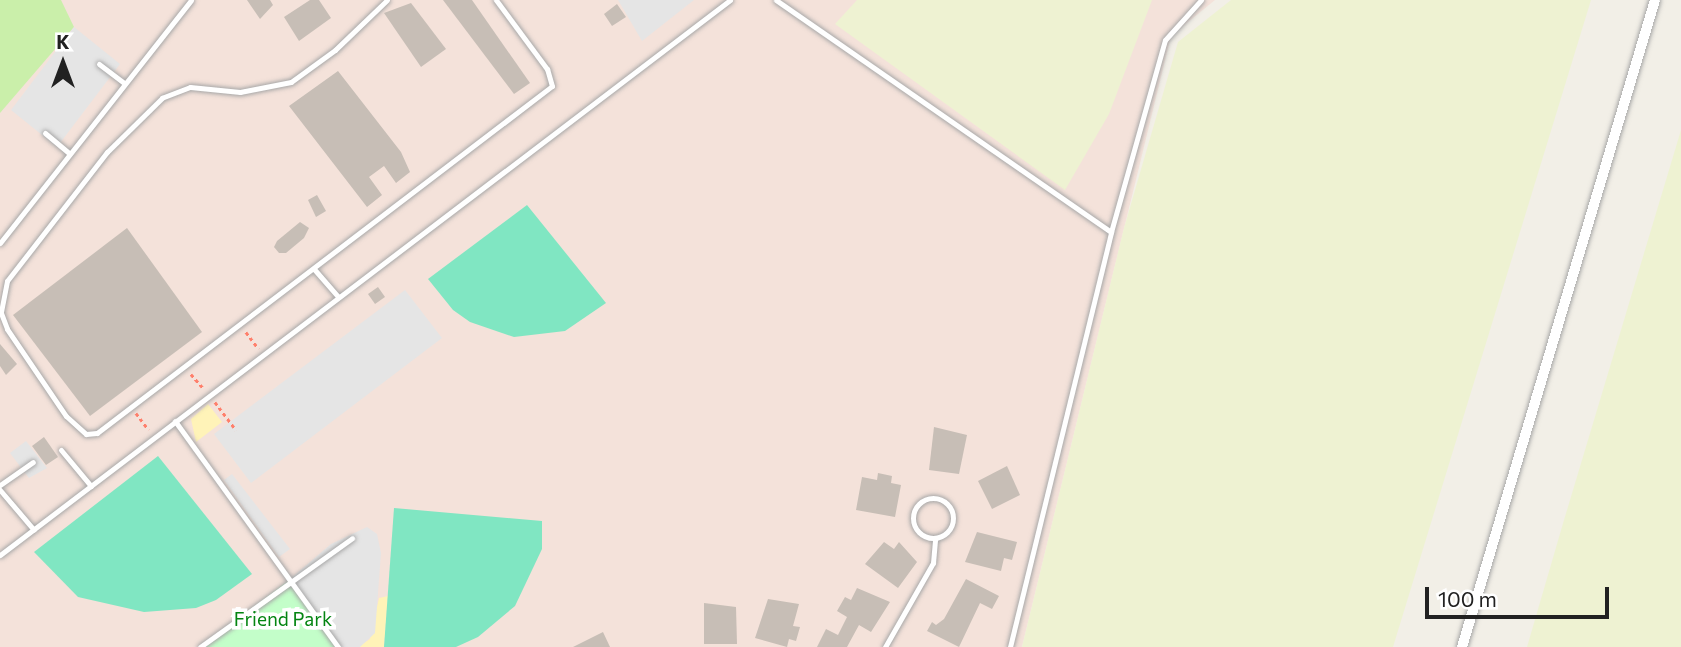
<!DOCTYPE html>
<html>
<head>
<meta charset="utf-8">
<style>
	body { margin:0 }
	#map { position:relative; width:1681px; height:647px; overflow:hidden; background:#f2efe7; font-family:Commissioner,sans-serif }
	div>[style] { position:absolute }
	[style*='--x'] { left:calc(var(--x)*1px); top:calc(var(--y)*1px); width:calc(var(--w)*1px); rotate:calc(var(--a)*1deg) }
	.military>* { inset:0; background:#f4e2da }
	.farmland>* { inset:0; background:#eef2d2 }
	.grass>* { inset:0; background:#caefaa }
	.sand>* { inset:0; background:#fff3b8 }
	.park>* { inset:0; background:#c3fec9 }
	.pitch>* { inset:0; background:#80e6c2 }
	.parking>* { inset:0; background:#e5e5e5 }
	.building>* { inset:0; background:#c7beb6 }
	.path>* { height:2.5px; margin-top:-1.25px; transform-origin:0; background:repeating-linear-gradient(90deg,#ff7f6b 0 3.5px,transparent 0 7px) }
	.roads { filter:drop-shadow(0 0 2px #a8a8a8) drop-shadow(0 0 2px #a8a8a8) }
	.service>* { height:5px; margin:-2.5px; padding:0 2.5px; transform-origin:2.5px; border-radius:2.5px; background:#fff }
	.service>.ring { margin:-2.5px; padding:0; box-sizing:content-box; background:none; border:5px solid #fff; border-radius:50% }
	.minor>* { height:10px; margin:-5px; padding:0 5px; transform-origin:5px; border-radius:5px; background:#fff }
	span { translate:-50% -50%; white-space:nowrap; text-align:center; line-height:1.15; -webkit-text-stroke:7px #fff; paint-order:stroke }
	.park-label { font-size:19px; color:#048512 }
	.north { position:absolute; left:28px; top:28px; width:70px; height:70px; -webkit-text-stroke:5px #fff; paint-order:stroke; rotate:0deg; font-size:19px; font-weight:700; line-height:28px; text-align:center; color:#212121 }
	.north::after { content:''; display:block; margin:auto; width:24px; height:32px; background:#212121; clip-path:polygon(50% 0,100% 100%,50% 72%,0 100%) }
	.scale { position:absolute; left:1425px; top:587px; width:184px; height:32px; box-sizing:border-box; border:4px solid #212121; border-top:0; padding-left:9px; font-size:21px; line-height:24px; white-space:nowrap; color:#212121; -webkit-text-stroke:5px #fff; paint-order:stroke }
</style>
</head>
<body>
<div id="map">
	<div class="military">
		<i style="clip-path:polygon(0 0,1215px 0,1171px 36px,1022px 647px,0 647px)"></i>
	</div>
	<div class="farmland">
		<i style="clip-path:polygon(857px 0,1152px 0,1109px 114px,1065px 190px,835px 24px)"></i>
		<i style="clip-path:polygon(1231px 0,1591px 0,1393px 647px,1022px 647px,1124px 228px,1178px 42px)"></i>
		<i style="clip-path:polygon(1681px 130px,1681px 647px,1527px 647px,1564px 520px)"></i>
	</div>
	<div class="grass">
		<i style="clip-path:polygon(0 0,61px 0,74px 27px,0 113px)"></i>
	</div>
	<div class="sand">
		<i style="clip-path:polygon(208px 404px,222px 422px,196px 442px,191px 419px)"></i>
		<i style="clip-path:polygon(388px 596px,384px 647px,358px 647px,370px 639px,379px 598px)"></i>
	</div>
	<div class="park">
		<i style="clip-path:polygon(289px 580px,338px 647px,200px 647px)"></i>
	</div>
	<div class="pitch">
		<i style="clip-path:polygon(527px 205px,606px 303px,565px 331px,514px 337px,470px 322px,453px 310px,428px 279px)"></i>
		<i style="clip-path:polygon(158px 456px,252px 574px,216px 600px,196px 608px,144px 612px,78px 597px,34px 552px)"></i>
		<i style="clip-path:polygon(394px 508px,542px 521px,542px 549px,515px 606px,478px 637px,456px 647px,384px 647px)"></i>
	</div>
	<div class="parking">
		<i style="clip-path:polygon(618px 0,694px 0,642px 41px)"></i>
		<i style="clip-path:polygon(74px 27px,120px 64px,57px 147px,11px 110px)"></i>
		<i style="clip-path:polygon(405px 290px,442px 338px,251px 483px,214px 434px)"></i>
		<i style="clip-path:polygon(26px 441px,47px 468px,29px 478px,10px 453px)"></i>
		<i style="clip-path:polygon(232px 474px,290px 549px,279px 557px,224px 480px)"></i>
		<i style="clip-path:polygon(367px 527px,377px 534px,381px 553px,375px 633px,360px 647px,338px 647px,289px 580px,331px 544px)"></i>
	</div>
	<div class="building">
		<i style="clip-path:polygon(247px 0,270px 0,273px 5px,260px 19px)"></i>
		<i style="clip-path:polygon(310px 0,319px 0,331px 18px,299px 41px,284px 17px)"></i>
		<i style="clip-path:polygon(443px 0,472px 0,530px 83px,514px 94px)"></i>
		<i style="clip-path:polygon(411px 3px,446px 49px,421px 67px,384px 13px)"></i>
		<i style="clip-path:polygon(617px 4px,626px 17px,612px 26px,604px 14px)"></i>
		<i style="clip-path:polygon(338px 71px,401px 152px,410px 172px,396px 183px,384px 166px,369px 177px,382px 195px,367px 207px,289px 106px)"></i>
		<i style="clip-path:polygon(317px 195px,326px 211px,316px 217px,308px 200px)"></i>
		<i style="clip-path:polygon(300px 222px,309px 228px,304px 238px,286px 253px,279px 253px,274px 247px,277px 241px)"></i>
		<i style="clip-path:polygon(127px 228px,202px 332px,90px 416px,13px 315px)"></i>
		<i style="clip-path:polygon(378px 287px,385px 297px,375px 304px,368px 294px)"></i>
		<i style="clip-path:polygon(0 344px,17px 364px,6px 375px,0 366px)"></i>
		<i style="clip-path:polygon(934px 427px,967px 435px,959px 474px,929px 470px)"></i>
		<i style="clip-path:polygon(44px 437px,58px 457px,46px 465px,32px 446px)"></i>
		<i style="clip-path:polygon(1007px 466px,1020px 495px,992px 509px,978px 481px)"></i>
		<i style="clip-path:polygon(878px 473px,892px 476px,891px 483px,901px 485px,895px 517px,856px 510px,862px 477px,877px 480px)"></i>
		<i style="clip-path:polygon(977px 532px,1017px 542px,1012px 560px,1004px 558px,1001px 571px,965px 562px)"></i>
		<i style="clip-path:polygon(884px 542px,894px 549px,899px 542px,917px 562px,898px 588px,865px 564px)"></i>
		<i style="clip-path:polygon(966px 579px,999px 596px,992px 609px,980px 603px,959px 647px,927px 631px,932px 622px,936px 625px,944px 619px)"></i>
		<i style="clip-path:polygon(857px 588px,890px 602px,871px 632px,859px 625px,847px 647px,817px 647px,826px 629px,838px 635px,847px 617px,837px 611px,845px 597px,851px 600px)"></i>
		<i style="clip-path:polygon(768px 599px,799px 604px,793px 626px,800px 627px,796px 641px,789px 639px,787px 647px,755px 638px)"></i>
		<i style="clip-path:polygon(704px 603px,736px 607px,737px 644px,704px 644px)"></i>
		<i style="clip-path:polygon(603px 632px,610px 647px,573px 647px)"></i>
	</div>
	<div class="path">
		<i style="--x:246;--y:332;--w:21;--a:53"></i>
		<i style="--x:191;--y:374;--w:20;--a:49"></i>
		<i style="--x:215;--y:402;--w:35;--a:53"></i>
		<i style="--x:136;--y:413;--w:21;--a:53"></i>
	</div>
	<div class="roads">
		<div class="service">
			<i style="--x:387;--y:0;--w:72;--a:136.1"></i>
			<i style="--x:335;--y:50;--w:54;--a:144"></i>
			<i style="--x:291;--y:82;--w:52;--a:168.9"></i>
			<i style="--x:240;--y:92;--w:50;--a:-174.3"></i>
			<i style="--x:190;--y:87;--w:30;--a:159"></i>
			<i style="--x:162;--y:98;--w:77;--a:135.5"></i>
			<i style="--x:107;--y:152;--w:163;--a:127.8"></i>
			<i style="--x:7;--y:281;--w:33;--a:101"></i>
			<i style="--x:1;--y:313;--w:17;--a:69"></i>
			<i style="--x:7;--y:329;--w:105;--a:55.9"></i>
			<i style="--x:66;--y:416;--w:27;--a:42"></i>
			<i style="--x:86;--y:434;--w:11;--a:-5"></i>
			<i style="--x:97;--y:433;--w:572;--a:-37.33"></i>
			<i style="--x:552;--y:86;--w:18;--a:-106"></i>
			<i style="--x:547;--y:69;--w:86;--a:-126.5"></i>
			<i style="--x:776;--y:0;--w:407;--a:34.7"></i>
			<i style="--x:99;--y:64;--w:31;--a:37"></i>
			<i style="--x:45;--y:133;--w:30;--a:40"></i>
			<i style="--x:0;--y:243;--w:309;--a:-51.8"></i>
			<i style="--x:314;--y:269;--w:37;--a:49"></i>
			<i style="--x:175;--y:421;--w:279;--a:54.2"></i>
			<i style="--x:61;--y:450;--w:47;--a:50.2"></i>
			<i style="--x:0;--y:485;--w:40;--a:-34.9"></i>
			<i style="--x:0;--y:490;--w:52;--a:49.6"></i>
			<i class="ring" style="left:913px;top:498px;width:35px;height:35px"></i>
			<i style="--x:0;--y:555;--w:917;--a:-37.24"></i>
			<i style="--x:200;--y:647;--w:187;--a:-35.6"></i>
			<i style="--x:885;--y:647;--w:97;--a:-60.3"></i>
			<i style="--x:933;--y:563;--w:25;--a:-85"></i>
			<i style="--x:1010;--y:647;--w:427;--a:-76.3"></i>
			<i style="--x:1111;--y:232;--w:199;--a:-74.3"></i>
			<i style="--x:1165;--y:40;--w:54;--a:-48"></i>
		</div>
		<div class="minor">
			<i style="--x:1462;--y:647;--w:675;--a:-73.39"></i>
		</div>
	</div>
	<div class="park-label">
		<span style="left:283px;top:619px">Friend Park</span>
	</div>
	<div class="north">K</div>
	<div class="scale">100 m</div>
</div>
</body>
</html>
